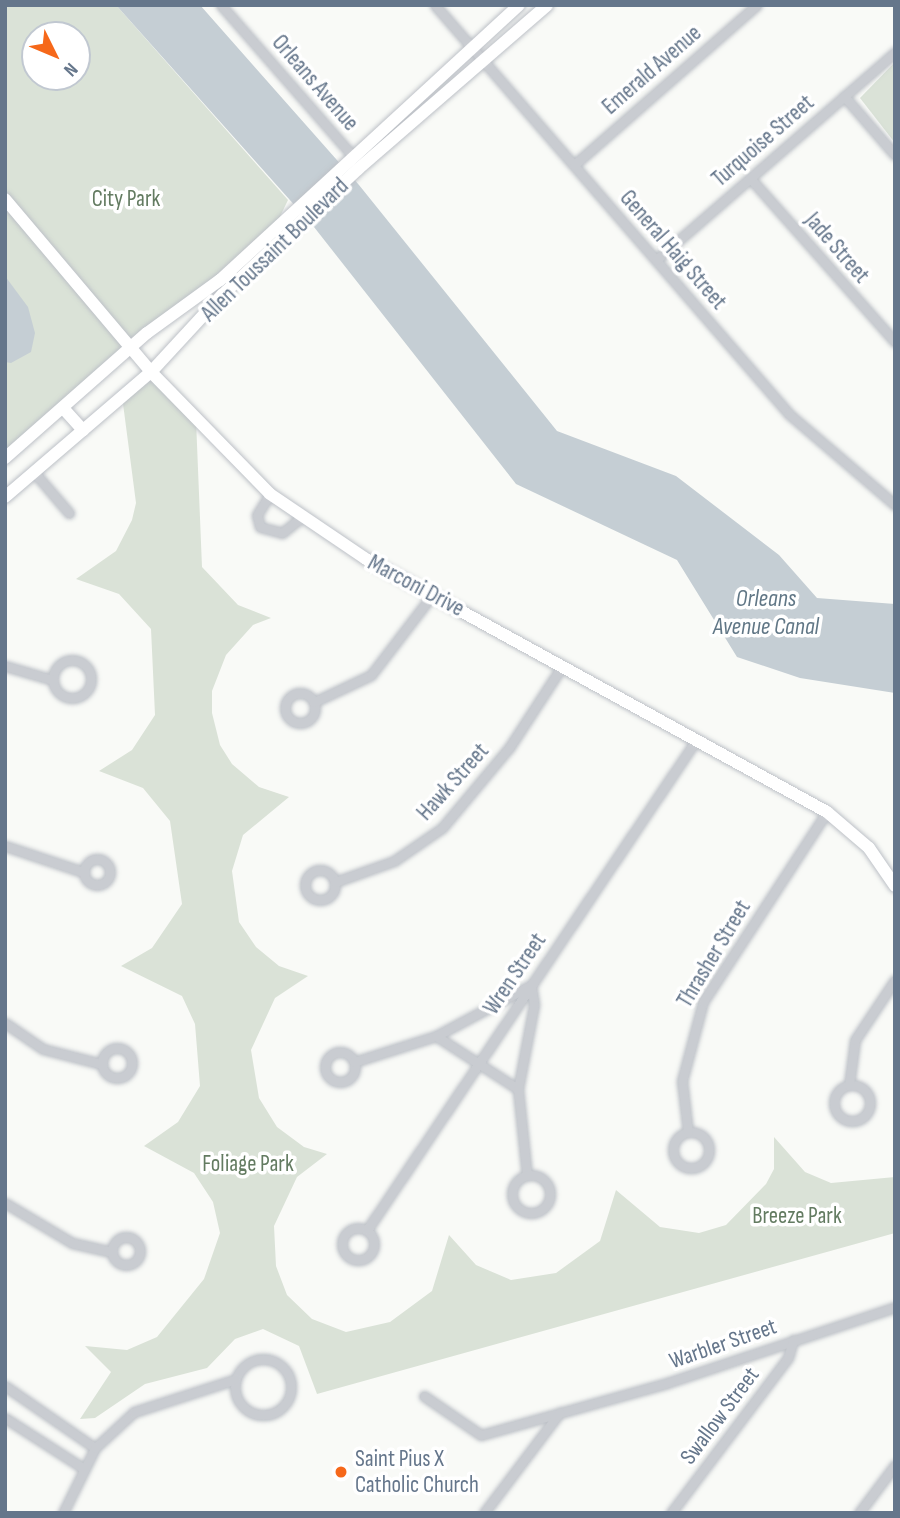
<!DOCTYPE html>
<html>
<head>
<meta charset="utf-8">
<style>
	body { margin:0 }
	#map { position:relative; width:900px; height:1518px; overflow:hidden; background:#f9faf7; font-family:"Sofia Sans Condensed",sans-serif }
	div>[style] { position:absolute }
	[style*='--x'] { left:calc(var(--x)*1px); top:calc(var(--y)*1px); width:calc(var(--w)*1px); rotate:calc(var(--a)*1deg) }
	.green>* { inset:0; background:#dae2d7 }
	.water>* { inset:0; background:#c5ced4 }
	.roads { filter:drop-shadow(0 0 2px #bdc1c7) drop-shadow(0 0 2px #bdc1c7) }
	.street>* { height:9px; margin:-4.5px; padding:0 4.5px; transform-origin:4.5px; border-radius:4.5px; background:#c9ccd1 }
	.street>.ring { margin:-4.5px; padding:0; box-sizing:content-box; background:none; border:9px solid #c9ccd1; border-radius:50% }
	.secondary>* { height:12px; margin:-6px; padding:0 6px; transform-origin:6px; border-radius:6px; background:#fff }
	.dots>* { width:19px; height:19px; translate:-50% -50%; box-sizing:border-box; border:4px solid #fff; border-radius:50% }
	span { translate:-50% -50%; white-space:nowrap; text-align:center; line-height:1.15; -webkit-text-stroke:7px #fff; paint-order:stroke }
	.street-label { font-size:23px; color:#65768b }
	.park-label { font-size:23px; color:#637b61 }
	.poi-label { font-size:23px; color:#65768b }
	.left { translate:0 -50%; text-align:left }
	.water-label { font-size:24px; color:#617786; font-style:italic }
	.frame { position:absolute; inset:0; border:7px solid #65768b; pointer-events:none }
	.north { position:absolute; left:21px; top:21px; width:70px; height:70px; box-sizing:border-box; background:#fff; border:2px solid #c1c8d1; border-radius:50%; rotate:133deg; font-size:19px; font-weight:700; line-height:28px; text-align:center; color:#65768b }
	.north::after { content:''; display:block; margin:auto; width:24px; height:32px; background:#f6681a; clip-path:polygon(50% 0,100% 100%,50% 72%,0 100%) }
</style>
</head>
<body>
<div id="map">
	<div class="green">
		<i style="clip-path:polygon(evenodd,5px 5px,116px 5px,288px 200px,273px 231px,5px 458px,5px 5px,35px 35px,77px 35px,77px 77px,35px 77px,35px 35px)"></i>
		<i style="clip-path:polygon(895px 62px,895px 143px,860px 98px)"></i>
		<i style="clip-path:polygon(151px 372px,196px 420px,202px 567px,238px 605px,271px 618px,253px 625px,226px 655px,212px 691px,212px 713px,220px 745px,232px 764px,259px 787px,289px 797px,243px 835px,232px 871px,239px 922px,256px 947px,279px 966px,308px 976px,275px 998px,251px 1050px,259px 1098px,277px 1127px,304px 1147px,327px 1154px,297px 1177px,274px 1226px,276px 1266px,287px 1295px,312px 1319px,346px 1332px,390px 1322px,432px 1291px,449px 1235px,476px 1265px,511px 1280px,556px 1273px,600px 1241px,616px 1190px,660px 1227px,699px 1233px,726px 1225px,766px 1184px,774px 1169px,774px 1137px,805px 1172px,831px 1183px,895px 1177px,895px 1233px,317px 1394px,299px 1346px,263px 1329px,235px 1339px,207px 1368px,145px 1384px,95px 1418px,80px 1419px,111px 1372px,85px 1346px,127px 1350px,157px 1337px,204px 1279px,220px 1233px,213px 1202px,194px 1173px,144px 1146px,178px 1122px,200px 1086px,195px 1024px,182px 996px,121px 966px,152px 948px,182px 904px,170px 821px,143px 788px,99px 771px,132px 750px,155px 715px,151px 629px,119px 594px,76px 579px,116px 551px,132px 520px,136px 503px,122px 396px)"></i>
	</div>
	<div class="water">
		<i style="clip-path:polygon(116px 5px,200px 5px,359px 185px,557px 431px,676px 476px,779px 555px,817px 598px,895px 604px,895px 693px,800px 678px,737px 657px,677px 560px,516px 484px,314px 227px)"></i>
		<i style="clip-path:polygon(5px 276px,28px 307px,35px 333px,31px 352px,11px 363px,5px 362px)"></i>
	</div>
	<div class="roads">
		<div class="street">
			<i style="--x:221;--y:5;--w:199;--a:48.9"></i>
			<i style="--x:435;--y:5;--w:541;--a:49.12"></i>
			<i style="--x:789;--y:414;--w:140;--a:40.6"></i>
			<i style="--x:844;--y:96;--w:78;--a:49.2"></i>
			<i style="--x:574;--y:165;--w:243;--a:-41.2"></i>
			<i style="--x:750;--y:178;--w:219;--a:48.5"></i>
			<i style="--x:656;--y:260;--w:317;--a:-41"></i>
			<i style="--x:34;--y:472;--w:54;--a:49.5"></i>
			<i style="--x:270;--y:494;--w:25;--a:122"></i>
			<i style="--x:257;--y:515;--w:12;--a:76"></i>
			<i style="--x:260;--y:527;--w:23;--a:15"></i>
			<i style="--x:282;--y:533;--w:26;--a:-39"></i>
			<i class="ring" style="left:53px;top:660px;width:29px;height:29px"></i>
			<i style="--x:5;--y:666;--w:50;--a:16.3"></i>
			<i class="ring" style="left:285px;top:693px;width:21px;height:21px"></i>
			<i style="--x:314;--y:702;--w:63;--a:-25.3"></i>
			<i style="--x:371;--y:675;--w:102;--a:-52.6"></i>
			<i style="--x:5;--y:846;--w:82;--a:18.4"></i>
			<i class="ring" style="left:84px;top:859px;width:17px;height:17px"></i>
			<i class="ring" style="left:305px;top:870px;width:21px;height:21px"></i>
			<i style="--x:335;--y:882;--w:63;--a:-19.6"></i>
			<i style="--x:394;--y:861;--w:58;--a:-34.5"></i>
			<i style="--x:442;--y:828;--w:104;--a:-50.1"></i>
			<i style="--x:509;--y:748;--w:99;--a:-57"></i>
			<i style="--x:5;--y:1023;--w:46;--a:34.4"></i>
			<i style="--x:43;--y:1049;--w:61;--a:14.3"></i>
			<i style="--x:436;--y:1036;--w:98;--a:32.9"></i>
			<i class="ring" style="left:102px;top:1048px;width:21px;height:21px"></i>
			<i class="ring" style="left:325px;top:1052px;width:21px;height:21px"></i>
			<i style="--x:354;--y:1062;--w:86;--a:-17.6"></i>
			<i style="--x:436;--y:1036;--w:108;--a:-28.2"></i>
			<i style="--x:531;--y:985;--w:20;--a:81"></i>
			<i style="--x:534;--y:1005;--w:86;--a:100.8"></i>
			<i style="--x:518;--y:1089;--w:87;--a:84.1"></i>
			<i class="ring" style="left:834px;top:1085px;width:27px;height:27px"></i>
			<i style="--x:849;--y:1085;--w:45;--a:-82.4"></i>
			<i style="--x:855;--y:1040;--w:72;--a:-56.3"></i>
			<i class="ring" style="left:673px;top:1132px;width:27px;height:27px"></i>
			<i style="--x:688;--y:1132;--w:51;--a:-96.7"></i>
			<i style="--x:682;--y:1081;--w:82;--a:-75.1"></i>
			<i style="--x:703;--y:1002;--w:227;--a:-56.9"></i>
			<i class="ring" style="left:512px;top:1175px;width:29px;height:29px"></i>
			<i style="--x:5;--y:1203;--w:78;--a:30.8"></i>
			<i style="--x:72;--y:1243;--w:41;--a:12.7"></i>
			<i class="ring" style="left:342px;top:1228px;width:23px;height:23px"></i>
			<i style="--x:367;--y:1230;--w:592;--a:-56.1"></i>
			<i class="ring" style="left:112px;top:1237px;width:19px;height:19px"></i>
			<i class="ring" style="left:235px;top:1359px;width:47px;height:47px"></i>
			<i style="--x:5;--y:1386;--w:109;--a:34.6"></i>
			<i style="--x:424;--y:1396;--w:69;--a:34.4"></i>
			<i style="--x:481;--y:1435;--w:193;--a:-15.6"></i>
			<i style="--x:667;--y:1383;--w:240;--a:-18.4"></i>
			<i style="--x:5;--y:1418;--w:93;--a:32.7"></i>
			<i style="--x:63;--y:1513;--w:72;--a:-63.8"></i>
			<i style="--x:95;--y:1448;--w:53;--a:-42.7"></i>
			<i style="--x:134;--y:1412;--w:107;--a:-17.9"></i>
			<i style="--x:484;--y:1513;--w:126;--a:-53"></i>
			<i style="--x:671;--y:1513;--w:194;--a:-53"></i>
			<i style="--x:788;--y:1358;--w:19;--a:-74"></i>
			<i style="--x:859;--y:1513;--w:60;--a:-53.1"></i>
		</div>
		<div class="secondary">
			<i style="--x:5;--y:199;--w:226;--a:49.8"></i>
			<i style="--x:151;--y:372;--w:170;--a:45.7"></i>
			<i style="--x:270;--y:494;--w:116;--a:34.1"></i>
			<i style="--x:366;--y:559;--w:526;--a:28.76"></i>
			<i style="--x:827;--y:812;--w:55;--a:40.6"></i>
			<i style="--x:869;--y:848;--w:46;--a:55.6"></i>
			<i style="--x:63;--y:408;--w:30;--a:48"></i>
			<i style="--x:5;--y:458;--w:189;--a:-41.4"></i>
			<i style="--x:147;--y:333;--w:90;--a:-36"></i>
			<i style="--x:220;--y:280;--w:406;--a:-42.6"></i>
			<i style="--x:5;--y:497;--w:192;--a:-40.6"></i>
			<i style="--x:151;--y:372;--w:105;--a:-47.3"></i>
			<i style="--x:222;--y:295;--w:185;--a:-42.8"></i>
			<i style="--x:358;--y:169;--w:250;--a:-40.9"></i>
		</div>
	</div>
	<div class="dots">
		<i style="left:341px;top:1472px;background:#f6681a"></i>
	</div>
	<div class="street-label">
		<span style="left:652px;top:70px;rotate:-41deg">Emerald Avenue</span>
		<span style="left:315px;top:83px;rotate:49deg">Orleans Avenue</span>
		<span style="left:763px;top:141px;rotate:-41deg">Turquoise Street</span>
		<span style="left:837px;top:248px;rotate:49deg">Jade Street</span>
		<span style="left:275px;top:250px;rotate:-44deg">Allen Toussaint Boulevard</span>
		<span style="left:673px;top:250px;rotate:49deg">General Haig Street</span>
		<span style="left:416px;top:586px;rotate:28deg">Marconi Drive</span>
		<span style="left:453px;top:782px;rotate:-48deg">Hawk Street</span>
		<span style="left:714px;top:954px;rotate:-59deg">Thrasher Street</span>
		<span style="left:515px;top:974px;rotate:-56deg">Wren Street</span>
		<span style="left:723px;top:1344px;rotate:-19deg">Warbler Street</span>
		<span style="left:720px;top:1416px;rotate:-53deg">Swallow Street</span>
	</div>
	<div class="park-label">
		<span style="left:126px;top:199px">City Park</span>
		<span style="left:248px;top:1164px">Foliage Park</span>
		<span style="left:797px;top:1216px">Breeze Park</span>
	</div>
	<div class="poi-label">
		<span class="left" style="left:355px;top:1472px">Saint Pius X<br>Catholic Church</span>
	</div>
	<div class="water-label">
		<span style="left:766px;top:613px">Orleans<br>Avenue Canal</span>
	</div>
	<div class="frame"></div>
	<div class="north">N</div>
</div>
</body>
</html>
